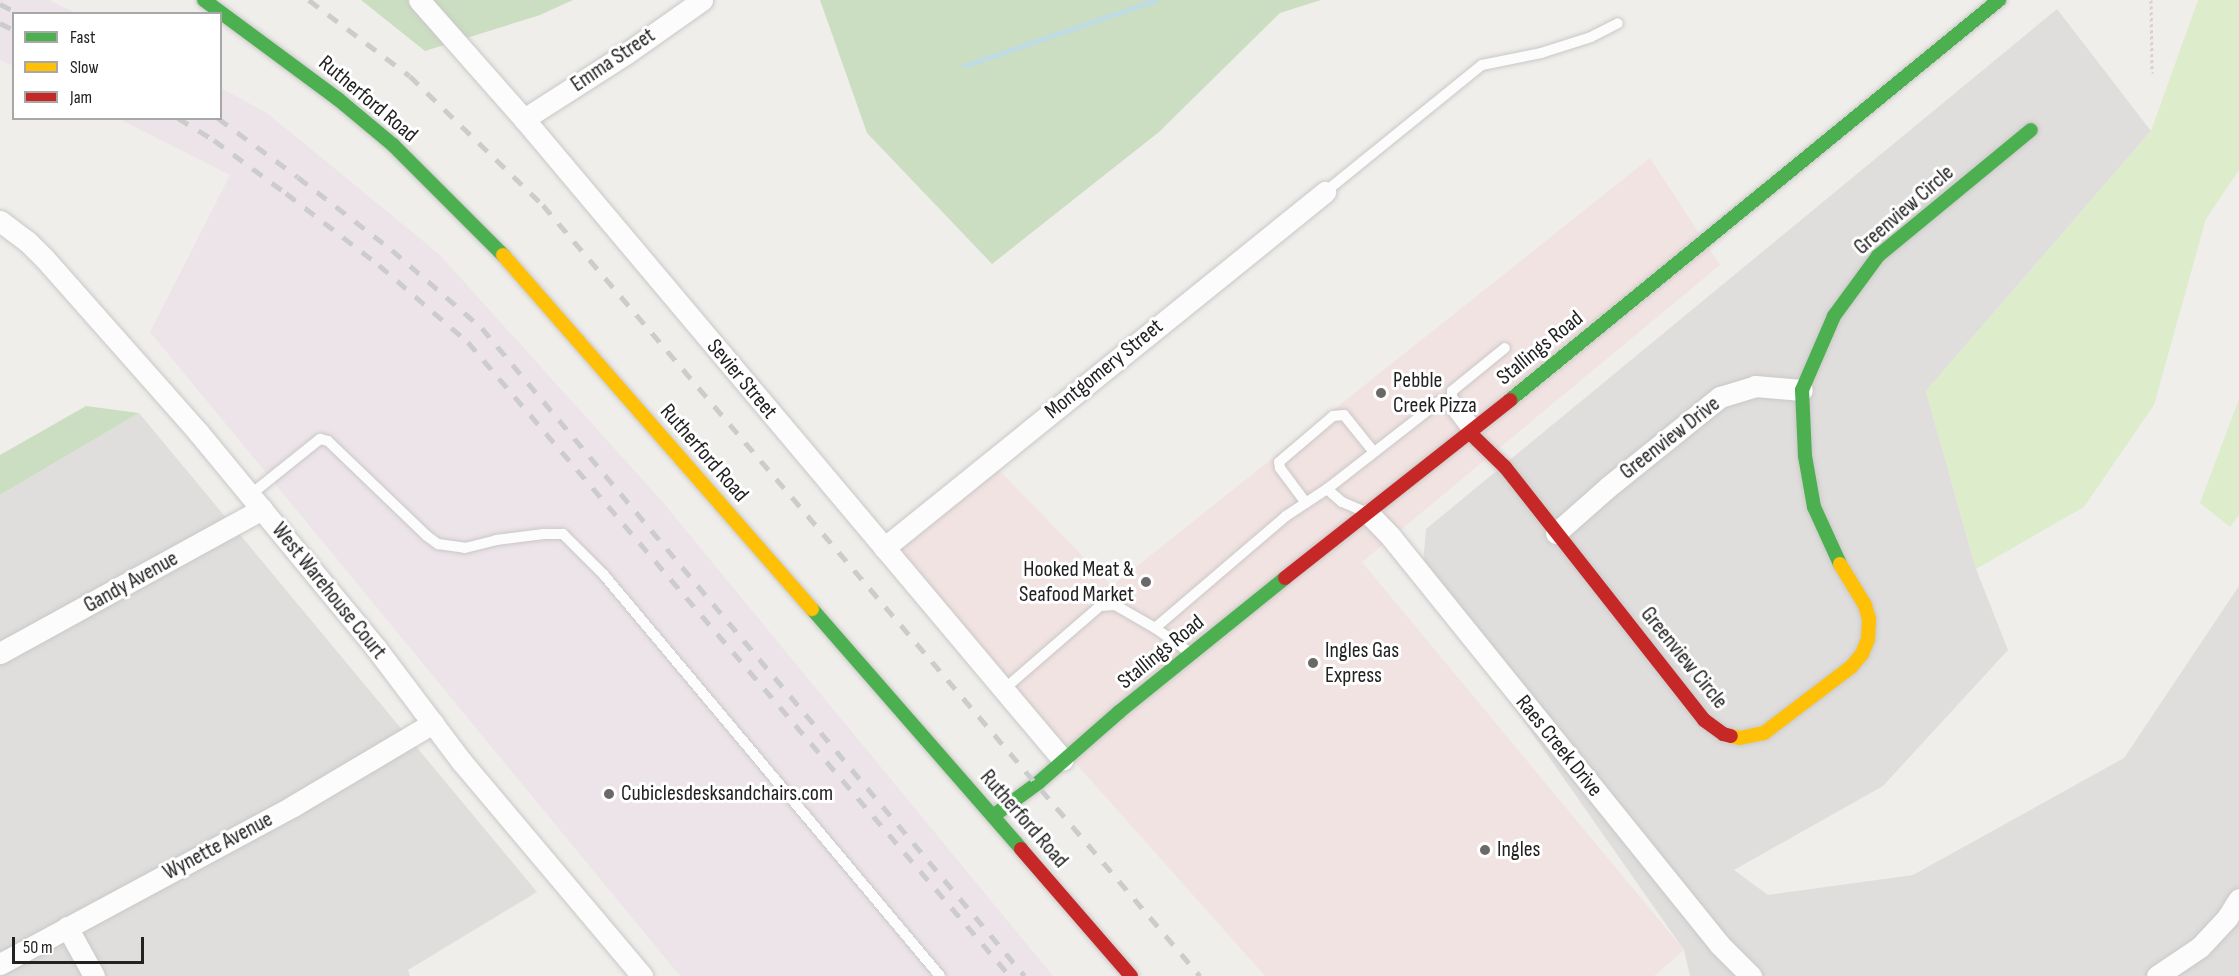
<!DOCTYPE html>
<html>
<head>
<meta charset="utf-8">
<style>
	body { margin:0 }
	#map { position:relative; width:2239px; height:976px; overflow:hidden; background:#f0eeeb; font-family:"Sofia Sans Condensed",sans-serif }
	div>[style] { position:absolute }
	[style*='--x'] { left:calc(var(--x)*1px); top:calc(var(--y)*1px); width:calc(var(--w)*1px); rotate:calc(var(--a)*1deg) }
	.residential>* { inset:0; background:#dfdedc }
	.commercial>* { inset:0; background:#f1e3e1 }
	.industrial>* { inset:0; background:#ede4e9 }
	.grass>* { inset:0; background:#ddeccb }
	.forest>* { inset:0; background:#cbdec1 }
	.stream>* { height:5px; margin:-2.5px; padding:0 2.5px; transform-origin:2.5px; border-radius:2.5px; background:#bfdbe3 }
	.path>* { height:3px; margin-top:-1.5px; transform-origin:0; background:repeating-linear-gradient(90deg,#dccecd 0 3px,transparent 0 6px) }
	.roads { filter:drop-shadow(0 0 2px #c9c8c7) drop-shadow(0 0 2px #c9c8c7) }
	.lane>* { height:10px; margin:-5px; padding:0 5px; transform-origin:5px; border-radius:5px; background:#fdfcfc }
	.street>* { height:21px; margin:-10.5px; padding:0 10.5px; transform-origin:10.5px; border-radius:10.5px; background:#fdfcfc }
	.fast>* { height:14px; margin:-7px; padding:0 7px; transform-origin:7px; border-radius:7px; background:#4caf50 }
	.slow>* { height:14px; margin:-7px; padding:0 7px; transform-origin:7px; border-radius:7px; background:#ffc107 }
	.jam>* { height:14px; margin:-7px; padding:0 7px; transform-origin:7px; border-radius:7px; background:#c62828 }
	.rail>* { height:4.5px; margin-top:-2.25px; transform-origin:0; background:repeating-linear-gradient(90deg,#ccc 0 12px,transparent 0 24px) }
	.dots>* { width:16px; height:16px; translate:-50% -50%; box-sizing:border-box; border:3px solid #fff; border-radius:50% }
	span { translate:-50% -50%; white-space:nowrap; text-align:center; line-height:1.15; -webkit-text-stroke:6px #fff; paint-order:stroke }
	.street-label { font-size:22px; color:#222 }
	.poi-label { font-size:22px; color:#222 }
	.left { translate:0 -50%; text-align:left }
	.right { translate:-100% -50%; text-align:right }
	.legend { position:absolute; left:12px; top:12px; width:210px; height:108px; box-sizing:border-box; background:#fff; border:2px solid #a7a7a7; margin:0; padding:8px 10px; list-style:none; font-size:18px; color:#222 }
	.legend li { display:flex; align-items:center; gap:12px; height:30px }
	.legend b { width:30px; border:2px solid #a7a7a7 }
	.scale { position:absolute; left:12px; top:937px; width:132px; height:27px; box-sizing:border-box; border:3px solid #222; border-top:0; padding-left:8px; font-size:18px; line-height:21px; white-space:nowrap; color:#222; -webkit-text-stroke:4px #fff; paint-order:stroke }
</style>
</head>
<body>
<div id="map">
	<div class="residential">
		<i style="clip-path:polygon(2057px 9px,2151px 131px,1926px 391px,1976px 569px,2008px 650px,1883px 786px,1734px 870px,1768px 895px,1913px 875px,2124px 758px,2239px 586px,2239px 976px,1690px 976px,1684px 950px,1422px 576px,1426px 529px)"></i>
		<i style="clip-path:polygon(139px 413px,537px 892px,408px 970px,410px 976px,0 976px,0 495px)"></i>
	</div>
	<div class="commercial">
		<i style="clip-path:polygon(1650px 158px,1720px 265px,1362px 562px,1684px 950px,1654px 976px,1265px 976px,884px 548px,990px 461px,1112px 586px)"></i>
	</div>
	<div class="industrial">
		<i style="clip-path:polygon(0 0,49px 0,76px 13px,14px 14px,13px 66px,0 60px)"></i>
		<i style="clip-path:polygon(221px 88px,267px 113px,439px 254px,661px 500px,1053px 976px,680px 976px,150px 332px,230px 175px,119px 119px,220px 118px)"></i>
	</div>
	<div class="grass">
		<i style="clip-path:polygon(2198px 0,2239px 0,2239px 170px,2206px 219px,2154px 405px,2084px 507px,1976px 569px,1926px 391px,2151px 131px)"></i>
		<i style="clip-path:polygon(2239px 399px,2239px 515px,2230px 527px,2200px 503px)"></i>
	</div>
	<div class="forest">
		<i style="clip-path:polygon(361px 0,573px 0,540px 15px,425px 51px)"></i>
		<i style="clip-path:polygon(820px 0,1321px 0,1280px 13px,1159px 132px,992px 264px,867px 133px)"></i>
		<i style="clip-path:polygon(86px 406px,139px 413px,0 495px,0 455px)"></i>
	</div>
	<div class="stream">
		<i style="--x:964;--y:66;--w:203;--a:-19"></i>
	</div>
	<div class="path">
		<i style="--x:2151;--y:0;--w:73;--a:89.2"></i>
	</div>
	<div class="roads">
		<div class="lane">
			<i style="--x:1325;--y:192;--w:202;--a:-39"></i>
			<i style="--x:1482;--y:65;--w:60;--a:-11.5"></i>
			<i style="--x:1541;--y:53;--w:52;--a:-17.7"></i>
			<i style="--x:1591;--y:37;--w:30;--a:-27"></i>
			<i style="--x:1477;--y:427;--w:39;--a:-130"></i>
			<i style="--x:1452;--y:397;--w:6;--a:-90"></i>
			<i style="--x:1452;--y:391;--w:68;--a:-39.1"></i>
			<i style="--x:1327;--y:489;--w:143;--a:-37.9"></i>
			<i style="--x:1440;--y:401;--w:6;--a:9"></i>
			<i style="--x:1446;--y:402;--w:36;--a:53"></i>
			<i style="--x:250;--y:495;--w:90;--a:-38.7"></i>
			<i style="--x:320;--y:439;--w:8;--a:14"></i>
			<i style="--x:328;--y:441;--w:137;--a:43.8"></i>
			<i style="--x:427;--y:536;--w:14;--a:36"></i>
			<i style="--x:438;--y:544;--w:27;--a:8"></i>
			<i style="--x:465;--y:548;--w:32;--a:-14"></i>
			<i style="--x:496;--y:540;--w:48;--a:-7.1"></i>
			<i style="--x:544;--y:534;--w:19;--a:0"></i>
			<i style="--x:563;--y:534;--w:58;--a:45"></i>
			<i style="--x:604;--y:575;--w:523;--a:50.04"></i>
			<i style="--x:1306;--y:503;--w:44;--a:-126.6"></i>
			<i style="--x:1280;--y:468;--w:6;--a:-99"></i>
			<i style="--x:1279;--y:462;--w:71;--a:-40.4"></i>
			<i style="--x:1333;--y:416;--w:11;--a:-5"></i>
			<i style="--x:1344;--y:415;--w:46;--a:51.1"></i>
			<i style="--x:1155;--y:628;--w:172;--a:-40.5"></i>
			<i style="--x:1286;--y:516;--w:49;--a:-33.4"></i>
			<i style="--x:1327;--y:489;--w:20;--a:41"></i>
			<i style="--x:1342;--y:502;--w:23;--a:23"></i>
			<i style="--x:1003;--y:690;--w:128;--a:-40.9"></i>
			<i style="--x:1100;--y:606;--w:15;--a:-4"></i>
			<i style="--x:1115;--y:605;--w:46;--a:29.9"></i>
			<i style="--x:1155;--y:628;--w:42;--a:35.2"></i>
		</div>
		<div class="street">
			<i style="--x:419;--y:0;--w:159;--a:48.6"></i>
			<i style="--x:524;--y:119;--w:837;--a:49.94"></i>
			<i style="--x:524;--y:119;--w:122;--a:-32.7"></i>
			<i style="--x:627;--y:53;--w:92;--a:-35.2"></i>
			<i style="--x:0;--y:221;--w:34;--a:37"></i>
			<i style="--x:27;--y:241;--w:25;--a:45"></i>
			<i style="--x:45;--y:259;--w:231;--a:48.5"></i>
			<i style="--x:198;--y:432;--w:280;--a:50.5"></i>
			<i style="--x:376;--y:648;--w:143;--a:53"></i>
			<i style="--x:462;--y:762;--w:280;--a:49.9"></i>
			<i style="--x:1369;--y:514;--w:32;--a:46"></i>
			<i style="--x:1391;--y:537;--w:524;--a:51.12"></i>
			<i style="--x:1720;--y:945;--w:44;--a:45"></i>
			<i style="--x:1556;--y:533;--w:69;--a:-41.5"></i>
			<i style="--x:1608;--y:487;--w:144;--a:-38.8"></i>
			<i style="--x:1720;--y:397;--w:37;--a:-17"></i>
			<i style="--x:1755;--y:386;--w:47;--a:4.9"></i>
			<i style="--x:884;--y:548;--w:567;--a:-38.91"></i>
			<i style="--x:0;--y:653;--w:299;--a:-28.8"></i>
			<i style="--x:67;--y:927;--w:56;--a:61.1"></i>
			<i style="--x:0;--y:964;--w:333;--a:-28.3"></i>
			<i style="--x:293;--y:806;--w:163;--a:-30.7"></i>
			<i style="--x:2157;--y:976;--w:52;--a:-34"></i>
			<i style="--x:2200;--y:947;--w:40;--a:-47"></i>
			<i style="--x:2227;--y:918;--w:22;--a:-58"></i>
		</div>
		<div class="fast">
			<i style="--x:204;--y:0;--w:167;--a:36.5"></i>
			<i style="--x:338;--y:99;--w:72;--a:39.9"></i>
			<i style="--x:393;--y:145;--w:156;--a:45"></i>
			<i style="--x:1510;--y:400;--w:632;--a:-39.28"></i>
			<i style="--x:1840;--y:564;--w:63;--a:-114.5"></i>
			<i style="--x:1814;--y:507;--w:52;--a:-100"></i>
			<i style="--x:1805;--y:456;--w:66;--a:-92.6"></i>
			<i style="--x:1802;--y:390;--w:81;--a:-66.6"></i>
			<i style="--x:1834;--y:316;--w:74;--a:-53.7"></i>
			<i style="--x:1878;--y:256;--w:198;--a:-39.5"></i>
			<i style="--x:812;--y:609;--w:318;--a:48.9"></i>
			<i style="--x:993;--y:816;--w:56;--a:-36.3"></i>
			<i style="--x:1038;--y:783;--w:108;--a:-41.2"></i>
			<i style="--x:1119;--y:712;--w:213;--a:-38.9"></i>
		</div>
		<div class="slow">
			<i style="--x:503;--y:255;--w:470;--a:48.9"></i>
			<i style="--x:1731;--y:736;--w:9;--a:13"></i>
			<i style="--x:1740;--y:738;--w:25;--a:-12"></i>
			<i style="--x:1764;--y:733;--w:109;--a:-37.2"></i>
			<i style="--x:1851;--y:667;--w:17;--a:-50"></i>
			<i style="--x:1862;--y:654;--w:16;--a:-68"></i>
			<i style="--x:1868;--y:639;--w:20;--a:-87"></i>
			<i style="--x:1869;--y:619;--w:15;--a:-106"></i>
			<i style="--x:1865;--y:605;--w:48;--a:-121.4"></i>
		</div>
		<div class="jam">
			<i style="--x:1470;--y:433;--w:49;--a:44.2"></i>
			<i style="--x:1505;--y:467;--w:322;--a:51.8"></i>
			<i style="--x:1704;--y:720;--w:24;--a:36"></i>
			<i style="--x:1723;--y:734;--w:8;--a:14"></i>
			<i style="--x:1285;--y:578;--w:287;--a:-38.3"></i>
			<i style="--x:1021;--y:849;--w:168;--a:49.1"></i>
		</div>
	</div>
	<div class="rail">
		<i style="--x:309;--y:0;--w:126;--a:37"></i>
		<i style="--x:410;--y:76;--w:185;--a:44.1"></i>
		<i style="--x:543;--y:205;--w:1013;--a:49.56"></i>
		<i style="--x:0;--y:4;--w:22;--a:27"></i>
		<i style="--x:0;--y:23;--w:16;--a:27"></i>
		<i style="--x:178;--y:118;--w:42;--a:31.4"></i>
		<i style="--x:214;--y:140;--w:89;--a:36.4"></i>
		<i style="--x:286;--y:193;--w:118;--a:37.7"></i>
		<i style="--x:379;--y:265;--w:118;--a:40.9"></i>
		<i style="--x:468;--y:342;--w:834;--a:49.47"></i>
		<i style="--x:218;--y:118;--w:99;--a:36.4"></i>
		<i style="--x:298;--y:177;--w:119;--a:37.8"></i>
		<i style="--x:392;--y:250;--w:119;--a:40.9"></i>
		<i style="--x:482;--y:328;--w:845;--a:50.04"></i>
	</div>
	<div class="dots">
		<i style="left:1381px;top:393px;background:#6a6968"></i>
		<i style="left:1146px;top:582px;background:#6a6968"></i>
		<i style="left:1313px;top:663px;background:#6a6968"></i>
		<i style="left:609px;top:794px;background:#6a6968"></i>
		<i style="left:1485px;top:850px;background:#6a6968"></i>
	</div>
	<div class="street-label">
		<span style="left:613px;top:60px;rotate:-34deg">Emma Street</span>
		<span style="left:368px;top:99px;rotate:40deg">Rutherford Road</span>
		<span style="left:1904px;top:210px;rotate:-41deg">Greenview Circle</span>
		<span style="left:1540px;top:348px;rotate:-39deg">Stallings Road</span>
		<span style="left:1104px;top:369px;rotate:-39deg">Montgomery Street</span>
		<span style="left:742px;top:379px;rotate:50deg">Sevier Street</span>
		<span style="left:1670px;top:438px;rotate:-38deg">Greenview Drive</span>
		<span style="left:704px;top:453px;rotate:49deg">Rutherford Road</span>
		<span style="left:131px;top:582px;rotate:-29deg">Gandy Avenue</span>
		<span style="left:329px;top:591px;rotate:51deg">West Warehouse Court</span>
		<span style="left:1161px;top:652px;rotate:-39deg">Stallings Road</span>
		<span style="left:1684px;top:658px;rotate:51deg">Greenview Circle</span>
		<span style="left:1559px;top:746px;rotate:51deg">Raes Creek Drive</span>
		<span style="left:1024px;top:819px;rotate:49deg">Rutherford Road</span>
		<span style="left:218px;top:846px;rotate:-28deg">Wynette Avenue</span>
	</div>
	<div class="poi-label">
		<span class="left" style="left:1393px;top:393px">Pebble<br>Creek Pizza</span>
		<span class="right" style="left:1134px;top:582px">Hooked Meat &amp;<br>Seafood Market</span>
		<span class="left" style="left:1325px;top:663px">Ingles Gas<br>Express</span>
		<span class="left" style="left:621px;top:794px">Cubiclesdesksandchairs.com</span>
		<span class="left" style="left:1497px;top:850px">Ingles</span>
	</div>
	<ul class="legend">
	<li><b style="height:8px;background:#4caf50"></b>Fast</li>
	<li><b style="height:8px;background:#ffc107"></b>Slow</li>
	<li><b style="height:8px;background:#c62828"></b>Jam</li>
	</ul>
	<div class="scale">50 m</div>
</div>
</body>
</html>
